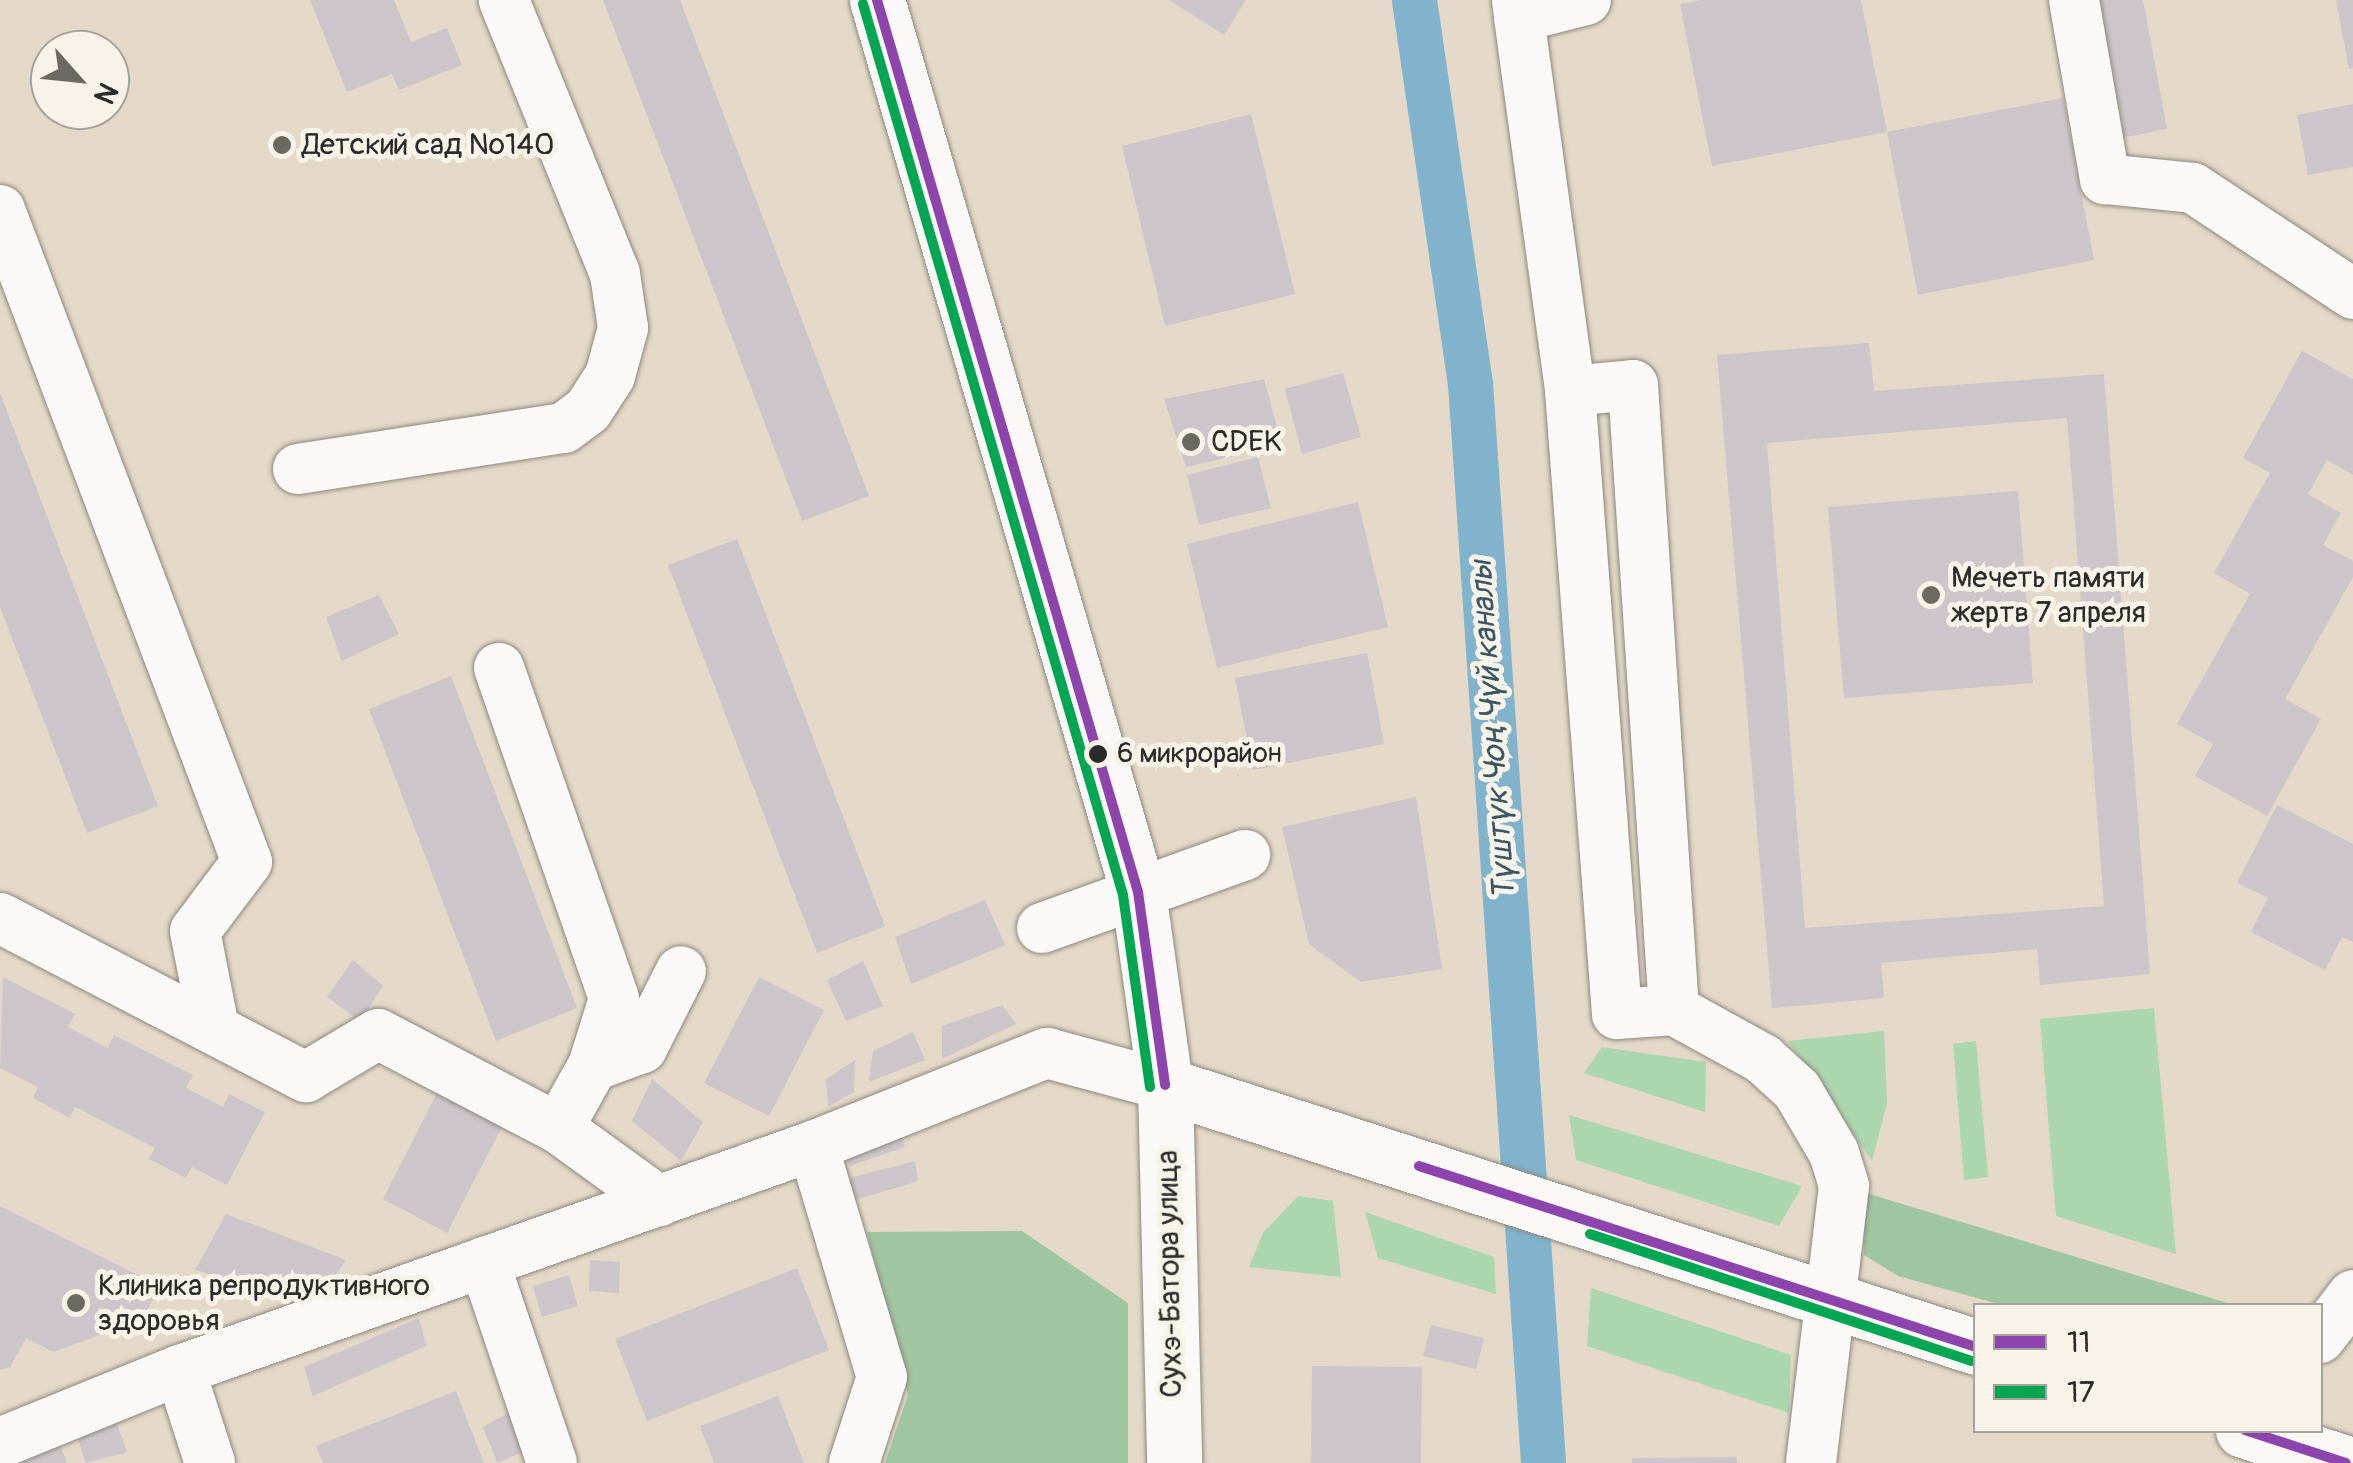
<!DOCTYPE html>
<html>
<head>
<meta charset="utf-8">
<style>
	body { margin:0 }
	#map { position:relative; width:2353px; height:1463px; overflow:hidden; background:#e4d9c8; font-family:Pangolin,sans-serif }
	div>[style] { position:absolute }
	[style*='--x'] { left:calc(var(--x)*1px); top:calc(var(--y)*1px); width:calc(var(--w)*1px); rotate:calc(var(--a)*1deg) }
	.green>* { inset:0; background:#acd6ad }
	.forest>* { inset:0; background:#9fc6a0 }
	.canal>* { height:45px; margin:-22.5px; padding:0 22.5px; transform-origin:22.5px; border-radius:22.5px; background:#81b3cd }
	.building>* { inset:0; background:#ccc5ca }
	.roads { filter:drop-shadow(0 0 2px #8d887f) drop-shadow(0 0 2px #8d887f) }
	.minor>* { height:50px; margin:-25px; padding:0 25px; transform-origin:25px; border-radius:25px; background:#fbf9f7 }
	.major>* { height:55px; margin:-27.5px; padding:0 27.5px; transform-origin:27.5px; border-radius:27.5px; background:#fbf9f7 }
	.bus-1>* { height:10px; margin:-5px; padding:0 5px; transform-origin:5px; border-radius:5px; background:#8e44ad }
	.bus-2>* { height:10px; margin:-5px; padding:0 5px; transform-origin:5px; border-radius:5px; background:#00a651 }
	.dots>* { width:28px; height:28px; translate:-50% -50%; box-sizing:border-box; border:5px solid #f7f3e8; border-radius:50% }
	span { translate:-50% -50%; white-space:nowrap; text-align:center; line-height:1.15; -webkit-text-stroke:10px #f7f3e8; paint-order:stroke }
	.bus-label { font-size:28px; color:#2b2b2b }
	.left { translate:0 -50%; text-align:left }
	.poi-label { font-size:30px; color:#2b2b2b }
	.street-label { font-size:30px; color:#2b2b2b }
	.water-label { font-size:32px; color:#3a5564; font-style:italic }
	.legend { position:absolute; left:1973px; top:1303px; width:350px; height:130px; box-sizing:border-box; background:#f7f3e8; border:2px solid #a5a39c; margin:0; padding:12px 18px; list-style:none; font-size:30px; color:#2b2b2b }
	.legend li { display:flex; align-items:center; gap:20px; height:50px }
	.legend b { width:50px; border:2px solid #a5a39c }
	.north { position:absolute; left:30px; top:30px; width:100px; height:100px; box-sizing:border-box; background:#f7f3e8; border:2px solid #a5a39c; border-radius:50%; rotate:117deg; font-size:28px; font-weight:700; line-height:40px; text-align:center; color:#2b2b2b }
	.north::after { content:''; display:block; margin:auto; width:35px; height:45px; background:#6c6862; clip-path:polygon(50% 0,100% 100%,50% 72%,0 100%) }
</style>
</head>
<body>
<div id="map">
	<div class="green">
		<i style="clip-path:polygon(2154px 1008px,2176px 1254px,2056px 1216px,2040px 1019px)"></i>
		<i style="clip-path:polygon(1884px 1031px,1887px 1103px,1872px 1161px,1788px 1041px)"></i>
		<i style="clip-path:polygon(1976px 1041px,1988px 1177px,1964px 1180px,1953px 1044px)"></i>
		<i style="clip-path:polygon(1602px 1047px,1706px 1062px,1705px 1112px,1584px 1073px)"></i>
		<i style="clip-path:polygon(1569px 1115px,1802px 1186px,1779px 1226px,1576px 1160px)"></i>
		<i style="clip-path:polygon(1298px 1196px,1333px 1201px,1341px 1277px,1249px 1267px,1263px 1233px)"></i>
		<i style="clip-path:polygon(1365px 1212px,1494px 1257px,1496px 1294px,1378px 1258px)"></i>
		<i style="clip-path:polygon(1591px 1288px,1791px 1355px,1789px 1413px,1587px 1346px)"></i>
	</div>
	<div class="forest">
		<i style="clip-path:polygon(1863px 1192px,2234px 1305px,2002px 1305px,1898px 1276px,1864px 1255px)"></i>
		<i style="clip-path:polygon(1022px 1231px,1128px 1303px,1128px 1463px,885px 1463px,908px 1395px,867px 1232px)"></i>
	</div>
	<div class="canal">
		<i style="--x:1414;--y:0;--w:387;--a:81.7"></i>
		<i style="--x:1470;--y:383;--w:1082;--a:86.13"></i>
	</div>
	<div class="building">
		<i style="clip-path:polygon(310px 0,394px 0,411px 42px,447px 28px,462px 65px,399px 90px,392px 74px,347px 92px)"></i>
		<i style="clip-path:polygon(603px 0,680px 0,869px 496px,802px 521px)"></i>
		<i style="clip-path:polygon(1169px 0,1246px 0,1224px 35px)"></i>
		<i style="clip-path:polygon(1702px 0,1861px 0,1887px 132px,1712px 166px,1680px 4px)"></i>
		<i style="clip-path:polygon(2097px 0,2143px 0,2167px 129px,2122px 138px)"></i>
		<i style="clip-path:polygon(2336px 0,2353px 0,2353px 68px,2349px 69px)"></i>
		<i style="clip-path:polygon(2063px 98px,2094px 260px,1918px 295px,1887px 132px)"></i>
		<i style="clip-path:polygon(2353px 104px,2353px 167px,2308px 175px,2297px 115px)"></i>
		<i style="clip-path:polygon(1251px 114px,1295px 294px,1165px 326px,1122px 146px)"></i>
		<i style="clip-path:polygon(evenodd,1869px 343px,1874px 391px,2104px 374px,2150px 974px,2040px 985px,2037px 949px,1881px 963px,1884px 998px,1772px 1008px,1717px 355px,1869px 343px,2067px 418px,2104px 906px,1805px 928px,1767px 443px,2067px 418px)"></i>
		<i style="clip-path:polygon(2302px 351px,2353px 379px,2353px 475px,2327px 460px,2308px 494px,2341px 513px,2323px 545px,2353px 561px,2353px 577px,2285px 699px,2321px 719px,2267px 816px,2195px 776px,2213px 744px,2177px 724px,2250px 594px,2214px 573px,2270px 473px,2243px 458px)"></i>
		<i style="clip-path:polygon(1343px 373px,1361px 437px,1302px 454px,1285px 389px)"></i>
		<i style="clip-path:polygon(1264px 379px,1282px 445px,1186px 467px,1164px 399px)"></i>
		<i style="clip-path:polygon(0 393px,158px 806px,87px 833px,0 607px)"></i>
		<i style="clip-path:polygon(1258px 457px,1271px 508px,1199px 525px,1187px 475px)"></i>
		<i style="clip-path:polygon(2018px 491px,2033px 683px,1844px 698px,1828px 507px)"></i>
		<i style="clip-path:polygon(1358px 502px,1388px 627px,1217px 668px,1187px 544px)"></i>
		<i style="clip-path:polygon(737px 539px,885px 926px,817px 953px,668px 565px)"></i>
		<i style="clip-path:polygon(379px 595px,399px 634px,342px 661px,326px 617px)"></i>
		<i style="clip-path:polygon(1367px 653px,1384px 744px,1253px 770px,1235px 678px)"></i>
		<i style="clip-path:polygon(451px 676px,577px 1008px,496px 1041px,369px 709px)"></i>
		<i style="clip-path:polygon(1416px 797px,1442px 969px,1361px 982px,1309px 944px,1282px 827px)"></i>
		<i style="clip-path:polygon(2277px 805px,2353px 844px,2353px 942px,2342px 937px,2325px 970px,2251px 932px,2268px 898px,2237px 883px)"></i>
		<i style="clip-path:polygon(985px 900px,1005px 945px,911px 984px,895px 937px)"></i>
		<i style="clip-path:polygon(353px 960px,383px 986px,360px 1021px,327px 997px)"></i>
		<i style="clip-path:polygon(863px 961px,883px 1006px,846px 1021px,827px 980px)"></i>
		<i style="clip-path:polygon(3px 977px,75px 1014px,68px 1027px,108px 1048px,114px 1035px,193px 1075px,186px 1088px,223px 1107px,229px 1094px,265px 1112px,227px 1185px,192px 1167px,186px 1178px,149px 1159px,155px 1148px,75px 1107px,70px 1118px,33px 1098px,38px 1087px,0 1068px)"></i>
		<i style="clip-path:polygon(759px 977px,824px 1010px,769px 1116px,704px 1083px)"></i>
		<i style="clip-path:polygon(1002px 1005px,1016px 1024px,942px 1059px,942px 1026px)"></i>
		<i style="clip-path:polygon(913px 1032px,925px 1060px,869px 1082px,873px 1051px)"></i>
		<i style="clip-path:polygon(855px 1060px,854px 1092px,828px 1107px,826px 1079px)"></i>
		<i style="clip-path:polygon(652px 1079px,703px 1122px,681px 1161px,632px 1121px)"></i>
		<i style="clip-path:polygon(437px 1093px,502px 1127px,447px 1233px,383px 1199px)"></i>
		<i style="clip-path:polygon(899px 1130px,905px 1147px,850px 1166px,842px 1150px)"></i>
		<i style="clip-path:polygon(915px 1161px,918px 1181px,852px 1201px,846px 1179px)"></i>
		<i style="clip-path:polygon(0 1206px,160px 1286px,143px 1319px,53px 1352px,26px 1338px,10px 1367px,0 1370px)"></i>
		<i style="clip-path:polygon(226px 1214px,346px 1260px,317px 1303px,195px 1270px)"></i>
		<i style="clip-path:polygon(590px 1260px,620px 1262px,619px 1293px,589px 1291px)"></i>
		<i style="clip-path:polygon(797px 1268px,829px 1350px,647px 1421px,615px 1339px)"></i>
		<i style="clip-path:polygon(569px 1275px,578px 1306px,542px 1317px,533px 1286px)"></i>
		<i style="clip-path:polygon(419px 1318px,426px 1346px,313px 1396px,304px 1367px)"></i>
		<i style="clip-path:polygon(1431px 1325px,1484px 1338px,1476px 1369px,1423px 1356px)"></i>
		<i style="clip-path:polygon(1312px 1366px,1422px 1367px,1421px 1463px,1311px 1463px)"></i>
		<i style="clip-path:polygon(456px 1391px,484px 1463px,323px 1463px,316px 1446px)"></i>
		<i style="clip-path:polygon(778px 1396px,804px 1463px,714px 1463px,700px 1426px)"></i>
		<i style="clip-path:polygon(510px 1412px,525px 1451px,497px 1463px,483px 1427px)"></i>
		<i style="clip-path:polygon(114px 1416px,127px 1452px,86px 1463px,75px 1430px)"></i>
		<i style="clip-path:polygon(57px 1436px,67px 1463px,0 1463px)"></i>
		<i style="clip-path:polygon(1737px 1457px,1737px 1463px,1632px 1463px,1632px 1458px)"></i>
	</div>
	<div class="roads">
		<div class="minor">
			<i style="--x:1517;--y:0;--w:17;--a:83"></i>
			<i style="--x:1519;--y:17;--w:69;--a:-14.2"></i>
			<i style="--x:2074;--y:0;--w:182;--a:80.2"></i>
			<i style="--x:2105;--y:179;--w:88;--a:5.8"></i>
			<i style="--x:2193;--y:188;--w:192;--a:33.5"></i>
			<i style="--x:1519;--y:17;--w:377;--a:82.2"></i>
			<i style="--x:0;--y:210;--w:697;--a:69.25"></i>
			<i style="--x:247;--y:862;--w:86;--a:127"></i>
			<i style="--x:195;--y:931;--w:99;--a:78.9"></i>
			<i style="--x:298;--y:469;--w:269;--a:-8.8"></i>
			<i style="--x:564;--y:428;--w:30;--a:-37"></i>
			<i style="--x:588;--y:410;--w:40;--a:-57.1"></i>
			<i style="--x:610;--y:376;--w:50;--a:-74.8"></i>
			<i style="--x:623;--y:328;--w:55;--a:-98.4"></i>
			<i style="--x:615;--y:274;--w:296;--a:-112.1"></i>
			<i style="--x:499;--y:668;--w:350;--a:70.8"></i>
			<i style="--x:614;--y:999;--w:70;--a:107.4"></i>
			<i style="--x:593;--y:1066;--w:71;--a:119.4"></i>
			<i style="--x:558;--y:1128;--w:125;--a:35.9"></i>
			<i style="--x:0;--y:918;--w:345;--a:27.5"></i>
			<i style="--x:306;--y:1077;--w:84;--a:-30.8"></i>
			<i style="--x:378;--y:1034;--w:203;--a:27.6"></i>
			<i style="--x:1042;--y:928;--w:216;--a:-19.8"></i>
			<i style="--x:1674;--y:1010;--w:57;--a:176"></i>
			<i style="--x:1617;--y:1014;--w:625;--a:-94.31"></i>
			<i style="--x:1570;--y:391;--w:63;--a:-5.4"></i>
			<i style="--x:1633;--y:385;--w:626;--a:86.25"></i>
			<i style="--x:1674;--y:1010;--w:102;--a:28.8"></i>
			<i style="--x:1763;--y:1059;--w:46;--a:42.4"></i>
			<i style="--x:1797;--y:1090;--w:73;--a:59.6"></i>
			<i style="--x:1834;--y:1153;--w:34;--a:73"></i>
			<i style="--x:1844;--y:1186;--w:279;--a:96.8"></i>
			<i style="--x:593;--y:1066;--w:52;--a:-20.2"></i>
			<i style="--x:642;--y:1048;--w:86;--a:-63.1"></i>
			<i style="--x:813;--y:1146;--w:241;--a:73.4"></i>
			<i style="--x:882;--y:1377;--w:90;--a:108"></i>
			<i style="--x:484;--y:1262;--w:212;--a:71.3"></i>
			<i style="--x:2320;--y:1338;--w:54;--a:-52.5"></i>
			<i style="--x:180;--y:1370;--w:98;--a:72.1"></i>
			<i style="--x:0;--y:1443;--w:194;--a:-22.1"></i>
			<i style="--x:180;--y:1370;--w:671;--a:-19.49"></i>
			<i style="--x:813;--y:1146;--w:252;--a:-21.7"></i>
			<i style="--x:1047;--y:1053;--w:122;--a:15.2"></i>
		</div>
		<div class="major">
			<i style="--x:877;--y:0;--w:929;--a:73.69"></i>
			<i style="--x:1138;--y:892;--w:195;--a:82"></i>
			<i style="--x:1165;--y:1085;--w:378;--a:88.6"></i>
			<i style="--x:1165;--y:1085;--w:852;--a:17.9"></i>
			<i style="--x:2243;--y:1430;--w:108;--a:17.8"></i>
		</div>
	</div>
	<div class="bus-1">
		<i style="--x:877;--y:0;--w:929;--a:73.69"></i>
		<i style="--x:1138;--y:892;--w:195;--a:82"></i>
		<i style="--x:1419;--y:1166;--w:586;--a:18"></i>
		<i style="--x:2245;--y:1430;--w:106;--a:18.1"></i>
	</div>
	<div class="bus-2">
		<i style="--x:863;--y:4;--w:928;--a:73.73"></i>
		<i style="--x:1123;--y:895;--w:194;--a:82"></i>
		<i style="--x:1590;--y:1234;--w:402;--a:18.4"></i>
	</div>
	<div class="dots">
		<i style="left:282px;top:145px;background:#6c6862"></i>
		<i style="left:1191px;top:442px;background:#6c6862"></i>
		<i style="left:1931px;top:595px;background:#6c6862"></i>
		<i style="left:1098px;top:754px;background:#2b2b2b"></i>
		<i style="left:76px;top:1303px;background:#6c6862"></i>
	</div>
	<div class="bus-label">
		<span class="left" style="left:1117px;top:754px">6 микрорайон</span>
	</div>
	<div class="poi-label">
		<span class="left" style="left:302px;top:145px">Детский сад №140</span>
		<span class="left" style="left:1211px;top:442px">CDEK</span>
		<span class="left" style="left:1951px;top:595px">Мечеть памяти<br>жертв 7 апреля</span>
		<span class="left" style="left:98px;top:1303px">Клиника репродуктивного<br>здоровья</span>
	</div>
	<div class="street-label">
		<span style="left:1170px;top:1274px;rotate:-91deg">Сухэ-Батора улица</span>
	</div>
	<div class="water-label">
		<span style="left:1493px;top:730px;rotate:-94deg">Түштүк Чоң Чүй каналы</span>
	</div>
	<ul class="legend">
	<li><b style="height:12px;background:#8e44ad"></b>11</li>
	<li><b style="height:12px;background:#00a651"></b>17</li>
	</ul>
	<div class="north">N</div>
</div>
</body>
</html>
